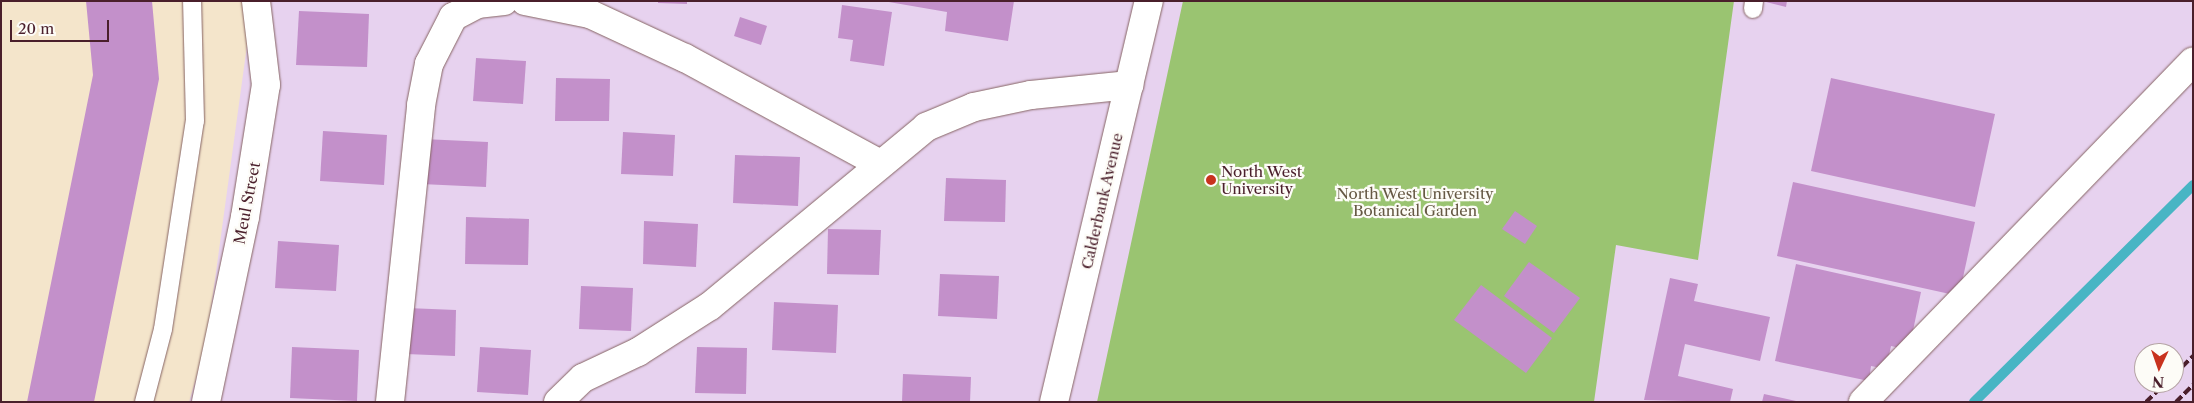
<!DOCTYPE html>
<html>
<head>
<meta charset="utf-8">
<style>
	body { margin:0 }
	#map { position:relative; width:2194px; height:403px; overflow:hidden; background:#f4e5cb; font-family:"Libre Caslon Text",serif }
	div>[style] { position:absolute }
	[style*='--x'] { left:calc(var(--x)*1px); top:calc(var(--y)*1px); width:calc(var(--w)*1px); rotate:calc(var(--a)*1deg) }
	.built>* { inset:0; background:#e7d2ef }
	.green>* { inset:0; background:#9ac471 }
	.stream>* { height:10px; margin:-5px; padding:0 5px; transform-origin:5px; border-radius:5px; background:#48b5c4 }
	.building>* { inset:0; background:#c390ca }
	.roads { filter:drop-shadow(0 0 1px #866463) drop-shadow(0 0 1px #866463) }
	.service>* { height:18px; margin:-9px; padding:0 9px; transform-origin:9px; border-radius:9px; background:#fff }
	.minor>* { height:28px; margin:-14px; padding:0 14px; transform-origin:14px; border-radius:14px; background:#fff }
	.rail>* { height:4px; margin-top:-2px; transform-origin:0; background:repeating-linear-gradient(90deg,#4a1f2b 0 8px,transparent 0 12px) }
	.dots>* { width:14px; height:14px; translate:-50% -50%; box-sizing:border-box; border:2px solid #fdfcf7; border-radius:50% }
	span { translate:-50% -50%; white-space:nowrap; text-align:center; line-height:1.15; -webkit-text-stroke:4.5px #fdfcf7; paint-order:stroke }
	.poi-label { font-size:15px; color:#4a1f2b }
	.left { translate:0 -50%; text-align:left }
	.park-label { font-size:15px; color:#665944 }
	.street-label { font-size:15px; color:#4a1f2b }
	.frame { position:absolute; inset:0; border:2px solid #4a1f2b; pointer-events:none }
	.north { position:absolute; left:2134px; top:343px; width:50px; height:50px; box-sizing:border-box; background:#fdfcf7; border:1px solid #b5a4a5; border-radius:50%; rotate:183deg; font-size:14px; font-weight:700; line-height:20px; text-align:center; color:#4a1f2b }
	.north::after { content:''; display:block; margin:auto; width:18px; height:22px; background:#c8321e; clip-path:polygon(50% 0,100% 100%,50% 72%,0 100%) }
	.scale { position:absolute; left:10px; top:20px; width:99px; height:22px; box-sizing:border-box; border:2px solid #4a1f2b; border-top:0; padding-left:6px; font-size:15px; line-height:18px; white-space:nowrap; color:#4a1f2b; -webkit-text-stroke:4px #fdfcf7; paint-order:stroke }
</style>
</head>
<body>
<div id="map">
	<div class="built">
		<i style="clip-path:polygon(evenodd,248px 1px,2193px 1px,2193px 402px,189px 402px,206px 345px,251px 16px,248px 1px,2144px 353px,2174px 353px,2174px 383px,2144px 383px,2144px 353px)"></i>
	</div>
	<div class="green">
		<i style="clip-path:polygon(1183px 1px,1734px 1px,1698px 260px,1616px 245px,1594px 402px,1097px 402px)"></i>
	</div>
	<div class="stream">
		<i style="--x:1974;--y:402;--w:308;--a:-44.7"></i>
	</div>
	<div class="building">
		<i style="clip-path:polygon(86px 1px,152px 1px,159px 79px,94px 402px,27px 402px,93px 75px)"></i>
		<i style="clip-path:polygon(658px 1px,687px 1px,687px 4px,658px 3px)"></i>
		<i style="clip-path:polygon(883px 1px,1014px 1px,1008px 41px,945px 31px,947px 12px)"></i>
		<i style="clip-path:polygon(1762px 1px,1787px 1px,1786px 7px)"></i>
		<i style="clip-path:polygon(842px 5px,892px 12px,884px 66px,850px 61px,853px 40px,838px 38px)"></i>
		<i style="clip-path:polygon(299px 11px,369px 14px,367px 67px,296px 65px)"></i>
		<i style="clip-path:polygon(740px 17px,767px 26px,761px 45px,734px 36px)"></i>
		<i style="clip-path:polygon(476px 58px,526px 61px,523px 104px,473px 101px)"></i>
		<i style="clip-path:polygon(556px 78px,610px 79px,609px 121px,555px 121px)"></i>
		<i style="clip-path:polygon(1831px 78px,1995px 114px,1975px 207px,1811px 171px)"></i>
		<i style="clip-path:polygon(323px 131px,387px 135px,384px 185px,320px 181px)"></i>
		<i style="clip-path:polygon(623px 132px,675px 135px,673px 176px,621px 174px)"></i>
		<i style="clip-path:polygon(423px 139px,488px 142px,486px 187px,421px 184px)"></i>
		<i style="clip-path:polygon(735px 155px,800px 157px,798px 206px,733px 203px)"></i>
		<i style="clip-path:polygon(946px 178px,1006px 180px,1005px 222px,944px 221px)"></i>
		<i style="clip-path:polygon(1793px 182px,1975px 222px,1959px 296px,1777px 256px)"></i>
		<i style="clip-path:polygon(1515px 211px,1537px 226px,1525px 244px,1502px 229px)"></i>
		<i style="clip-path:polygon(466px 217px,529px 219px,528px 265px,465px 264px)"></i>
		<i style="clip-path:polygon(644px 221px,698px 224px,696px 267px,643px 264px)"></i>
		<i style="clip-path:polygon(828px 229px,881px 230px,879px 275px,827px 274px)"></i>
		<i style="clip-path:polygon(278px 241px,339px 245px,336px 291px,275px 288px)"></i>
		<i style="clip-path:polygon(1529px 262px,1580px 298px,1554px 333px,1504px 296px)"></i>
		<i style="clip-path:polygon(1796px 264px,1921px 292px,1909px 350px,1891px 346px,1886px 369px,1871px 366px,1869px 381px,1775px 361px)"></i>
		<i style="clip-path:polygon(940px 274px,999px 276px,997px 319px,938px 316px)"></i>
		<i style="clip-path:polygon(1670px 278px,1698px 284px,1694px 301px,1770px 317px,1760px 361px,1685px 344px,1678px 376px,1733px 389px,1730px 402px,1644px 400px)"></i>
		<i style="clip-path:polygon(1481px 285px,1552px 338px,1526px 373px,1454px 320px)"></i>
		<i style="clip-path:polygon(581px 286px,633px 288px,631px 331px,579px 329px)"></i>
		<i style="clip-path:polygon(774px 302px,838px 305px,836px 353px,772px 350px)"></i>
		<i style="clip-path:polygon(407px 308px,456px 310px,455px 356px,406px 354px)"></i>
		<i style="clip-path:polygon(292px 347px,359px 350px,357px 401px,290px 398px)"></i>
		<i style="clip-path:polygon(480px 347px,531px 350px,528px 395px,477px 392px)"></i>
		<i style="clip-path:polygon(697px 347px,747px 348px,746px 394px,695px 393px)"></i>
		<i style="clip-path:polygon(903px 374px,971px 377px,970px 402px,902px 402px)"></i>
		<i style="clip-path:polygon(1764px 394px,1796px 401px,1796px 402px,1762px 402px)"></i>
	</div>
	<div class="roads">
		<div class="service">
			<i style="--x:1753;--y:9;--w:8;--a:-83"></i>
			<i style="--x:144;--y:402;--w:75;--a:-75.4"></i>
			<i style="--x:163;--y:329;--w:210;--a:-81.3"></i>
			<i style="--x:195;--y:121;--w:120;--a:-91.4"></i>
		</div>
		<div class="minor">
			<i style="--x:525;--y:1;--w:66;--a:11.3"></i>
			<i style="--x:590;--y:14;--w:105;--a:24.9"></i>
			<i style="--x:685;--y:58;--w:222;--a:28.5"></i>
			<i style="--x:206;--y:402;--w:189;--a:-78.1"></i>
			<i style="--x:245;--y:217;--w:134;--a:-81"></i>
			<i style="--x:266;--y:85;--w:85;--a:-96.8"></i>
			<i style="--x:390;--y:402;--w:299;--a:-84"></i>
			<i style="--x:421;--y:105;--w:42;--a:-79"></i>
			<i style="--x:429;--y:64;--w:53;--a:-62.9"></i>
			<i style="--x:453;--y:17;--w:27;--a:-28"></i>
			<i style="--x:477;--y:4;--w:27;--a:-6"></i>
			<i style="--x:558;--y:402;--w:35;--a:-44"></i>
			<i style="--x:583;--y:378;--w:61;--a:-25.3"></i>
			<i style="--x:638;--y:352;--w:85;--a:-32.6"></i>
			<i style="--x:710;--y:306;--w:281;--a:-39.6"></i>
			<i style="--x:926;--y:127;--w:52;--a:-22.6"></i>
			<i style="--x:974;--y:107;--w:58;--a:-11.9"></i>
			<i style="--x:1031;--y:95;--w:99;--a:-5.8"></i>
			<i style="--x:1054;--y:402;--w:412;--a:-76.7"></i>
			<i style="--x:1863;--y:402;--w:474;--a:-45.9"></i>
		</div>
	</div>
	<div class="rail">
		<i style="--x:2174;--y:375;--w:27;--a:-45"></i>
		<i style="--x:2146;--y:402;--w:28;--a:-44"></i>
		<i style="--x:2176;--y:402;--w:24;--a:-45"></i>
	</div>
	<div class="dots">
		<i style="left:1211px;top:180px;background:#c8321e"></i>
	</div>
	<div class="poi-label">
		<span class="left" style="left:1221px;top:180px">North West<br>University</span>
	</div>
	<div class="park-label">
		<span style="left:1415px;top:202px">North West University<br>Botanical Garden</span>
	</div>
	<div class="street-label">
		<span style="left:1102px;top:201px;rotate:-77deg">Calderbank Avenue</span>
		<span style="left:247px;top:203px;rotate:-79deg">Meul Street</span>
	</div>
	<div class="frame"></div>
	<div class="north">N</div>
	<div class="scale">20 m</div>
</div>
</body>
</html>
